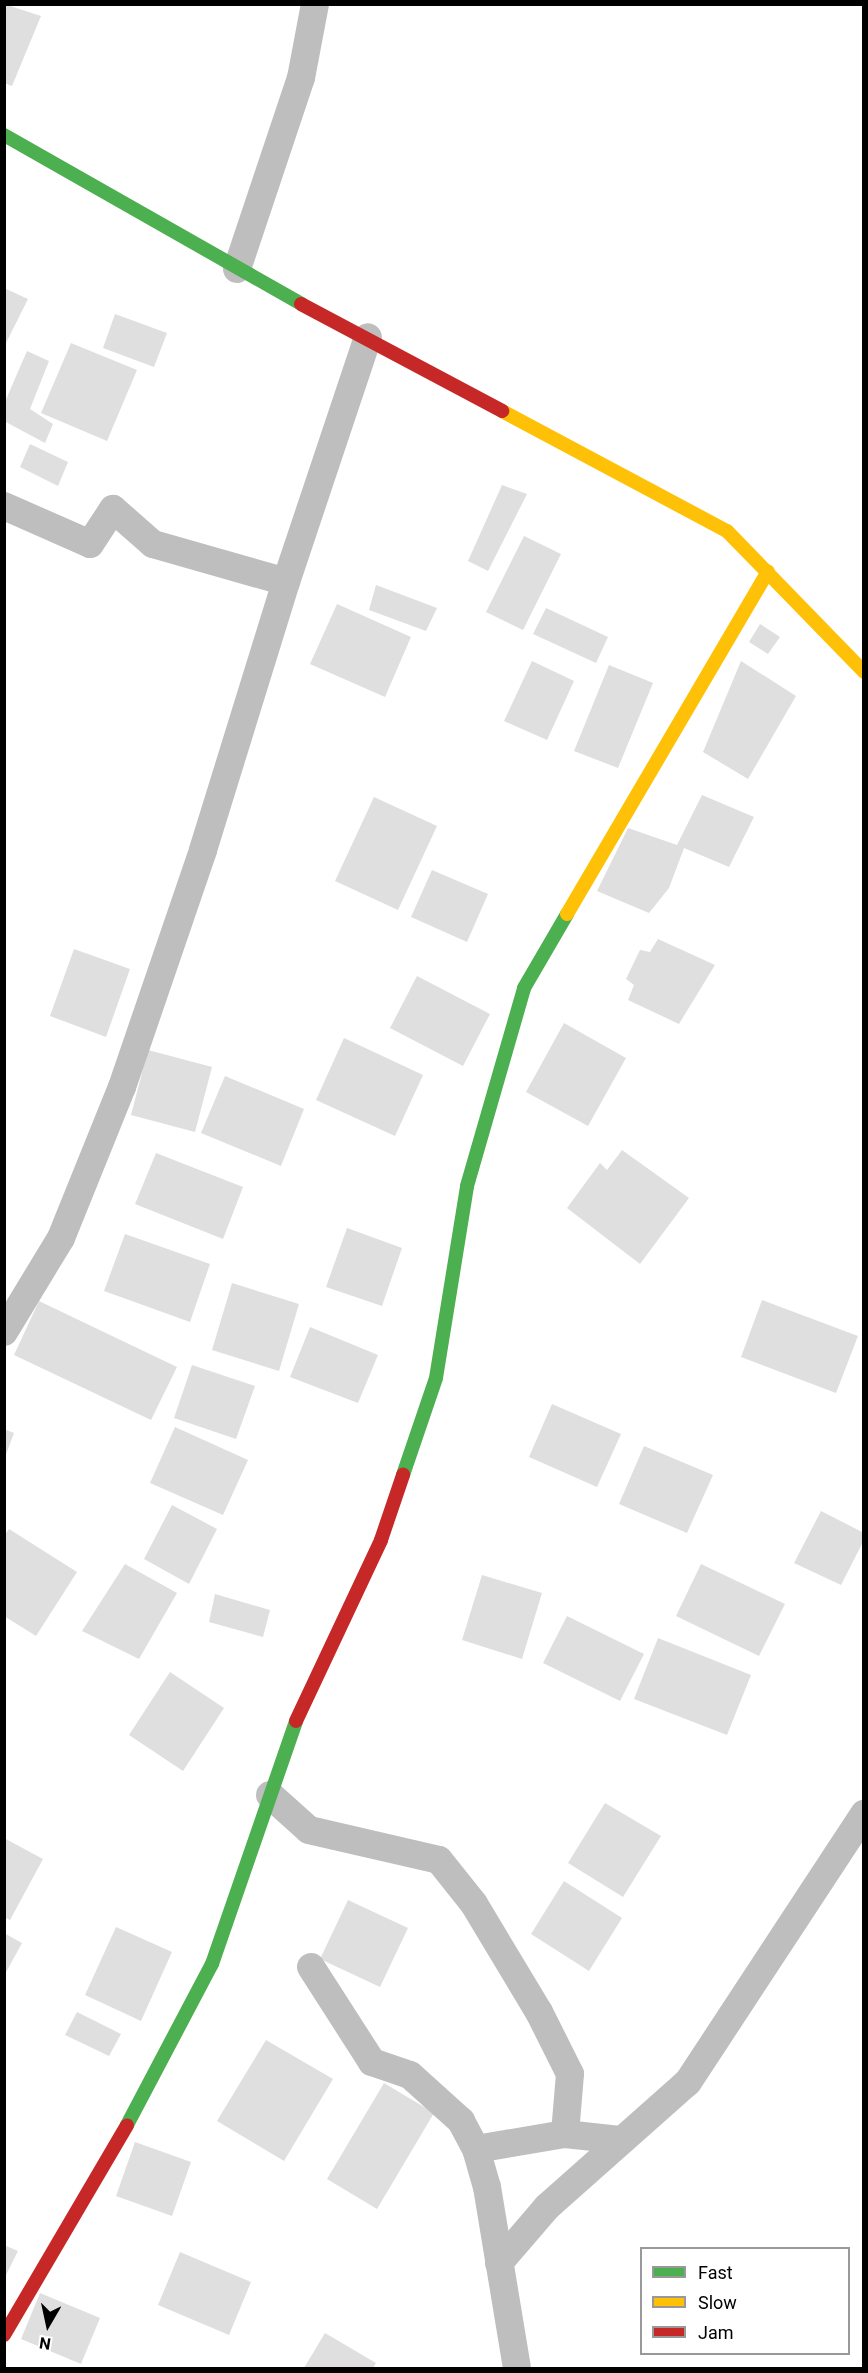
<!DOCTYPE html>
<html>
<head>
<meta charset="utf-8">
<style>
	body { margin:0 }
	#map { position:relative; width:868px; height:2373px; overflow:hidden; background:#fff; font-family:Roboto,sans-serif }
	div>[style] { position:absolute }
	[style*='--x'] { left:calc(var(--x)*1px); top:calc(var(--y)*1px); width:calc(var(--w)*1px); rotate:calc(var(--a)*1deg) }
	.building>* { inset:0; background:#dfdfdf }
	.street>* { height:28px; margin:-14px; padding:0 14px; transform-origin:14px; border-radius:14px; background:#bebebe }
	.fast>* { height:14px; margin:-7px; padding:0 7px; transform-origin:7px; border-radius:7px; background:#4caf50 }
	.slow>* { height:14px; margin:-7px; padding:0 7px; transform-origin:7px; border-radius:7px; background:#ffc107 }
	.jam>* { height:14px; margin:-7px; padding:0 7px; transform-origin:7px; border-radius:7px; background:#c62828 }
	span { translate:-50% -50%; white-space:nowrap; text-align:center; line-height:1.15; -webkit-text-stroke:4.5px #fff; paint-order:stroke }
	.frame { position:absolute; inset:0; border:6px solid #000; pointer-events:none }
	.legend { position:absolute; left:640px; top:2247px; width:210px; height:108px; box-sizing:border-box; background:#fff; border:2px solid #999; margin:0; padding:8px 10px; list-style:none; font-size:18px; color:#000 }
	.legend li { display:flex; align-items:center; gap:12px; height:30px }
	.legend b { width:30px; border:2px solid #999 }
	.north { position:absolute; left:18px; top:2295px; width:60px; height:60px; -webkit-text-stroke:4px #fff; paint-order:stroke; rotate:189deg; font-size:16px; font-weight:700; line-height:24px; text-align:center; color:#000 }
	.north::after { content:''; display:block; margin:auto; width:21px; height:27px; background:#000; clip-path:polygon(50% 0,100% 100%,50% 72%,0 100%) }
</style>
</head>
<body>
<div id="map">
	<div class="building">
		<i style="clip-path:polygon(4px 4px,41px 16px,12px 86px,4px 83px)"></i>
		<i style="clip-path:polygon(4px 288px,28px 299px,4px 347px)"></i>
		<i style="clip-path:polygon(115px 314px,167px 333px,154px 367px,103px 348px)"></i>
		<i style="clip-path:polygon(71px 343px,137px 370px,107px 441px,41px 413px)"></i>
		<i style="clip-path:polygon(27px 351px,49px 361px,30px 409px,53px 424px,45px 443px,4px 421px,4px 404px)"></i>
		<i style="clip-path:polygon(30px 444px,68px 462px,58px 486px,20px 467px)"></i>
		<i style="clip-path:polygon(502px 485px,527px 494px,488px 571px,468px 561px)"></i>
		<i style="clip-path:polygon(524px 536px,561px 554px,523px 630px,486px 612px)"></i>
		<i style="clip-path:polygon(376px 585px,437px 608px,426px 631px,369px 610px)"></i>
		<i style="clip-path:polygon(337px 604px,411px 637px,385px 697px,310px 664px)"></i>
		<i style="clip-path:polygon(546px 608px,608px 637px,596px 663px,533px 634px)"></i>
		<i style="clip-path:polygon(760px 624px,780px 637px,768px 654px,749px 642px)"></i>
		<i style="clip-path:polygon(532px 661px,574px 681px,547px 740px,504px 721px)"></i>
		<i style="clip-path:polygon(741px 661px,796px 696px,748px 779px,703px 752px)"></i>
		<i style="clip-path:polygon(609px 665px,653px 683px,618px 768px,574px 751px)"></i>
		<i style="clip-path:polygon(702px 795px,754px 817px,729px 867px,684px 848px,669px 888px,649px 913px,597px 891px,628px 828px,677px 845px)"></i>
		<i style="clip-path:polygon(374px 797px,437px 826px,398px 910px,335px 881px)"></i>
		<i style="clip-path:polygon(432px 870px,488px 894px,467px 942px,411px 917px)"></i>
		<i style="clip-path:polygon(658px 939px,715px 965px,679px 1024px,628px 1000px,634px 985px,626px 979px,640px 950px,650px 952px)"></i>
		<i style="clip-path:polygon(74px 949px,130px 969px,106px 1037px,50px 1016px)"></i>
		<i style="clip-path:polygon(417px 976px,490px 1014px,463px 1066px,390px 1028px)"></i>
		<i style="clip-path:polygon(564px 1023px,626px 1058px,588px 1126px,526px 1092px)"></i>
		<i style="clip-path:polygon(344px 1038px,423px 1075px,395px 1136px,316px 1100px)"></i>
		<i style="clip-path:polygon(148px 1050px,212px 1067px,195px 1132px,131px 1115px)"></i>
		<i style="clip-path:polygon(225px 1076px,304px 1109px,281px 1166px,201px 1133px)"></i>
		<i style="clip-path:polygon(622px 1150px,689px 1198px,640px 1264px,567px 1208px,600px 1163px,607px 1170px)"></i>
		<i style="clip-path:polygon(156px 1153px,243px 1187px,223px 1239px,135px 1204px)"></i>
		<i style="clip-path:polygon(347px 1228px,402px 1248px,382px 1306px,326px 1287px)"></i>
		<i style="clip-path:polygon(125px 1234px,210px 1264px,190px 1322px,104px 1291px)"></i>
		<i style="clip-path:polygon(232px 1283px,299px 1304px,279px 1371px,212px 1350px)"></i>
		<i style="clip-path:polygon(762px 1300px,858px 1336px,836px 1393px,741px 1357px)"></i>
		<i style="clip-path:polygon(39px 1301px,177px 1367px,151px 1420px,14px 1355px)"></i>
		<i style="clip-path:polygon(310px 1327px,378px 1355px,358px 1403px,290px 1377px)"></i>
		<i style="clip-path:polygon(192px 1365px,255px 1386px,236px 1439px,174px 1418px)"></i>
		<i style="clip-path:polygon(552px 1404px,621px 1434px,597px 1487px,529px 1457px)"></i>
		<i style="clip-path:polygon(175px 1427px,248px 1460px,223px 1515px,150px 1483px)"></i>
		<i style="clip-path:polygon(4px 1429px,14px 1433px,5px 1457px,4px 1457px)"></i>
		<i style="clip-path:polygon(644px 1446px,713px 1475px,687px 1533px,619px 1504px)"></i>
		<i style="clip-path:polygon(172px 1505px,217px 1529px,189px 1584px,144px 1559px)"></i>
		<i style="clip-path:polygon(821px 1511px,864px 1533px,864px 1540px,841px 1585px,794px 1563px)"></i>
		<i style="clip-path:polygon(9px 1529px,77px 1572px,36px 1636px,4px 1616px,4px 1536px)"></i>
		<i style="clip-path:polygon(125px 1564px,177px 1593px,139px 1659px,82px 1631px)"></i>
		<i style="clip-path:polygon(701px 1564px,785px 1604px,759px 1656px,676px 1616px)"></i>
		<i style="clip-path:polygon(482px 1575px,542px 1593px,522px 1659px,462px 1640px)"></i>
		<i style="clip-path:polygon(215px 1594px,270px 1610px,263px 1637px,209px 1622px)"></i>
		<i style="clip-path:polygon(567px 1616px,644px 1654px,620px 1701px,543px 1663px)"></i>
		<i style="clip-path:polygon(658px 1638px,751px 1675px,727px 1735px,634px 1699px)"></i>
		<i style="clip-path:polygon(170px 1672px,224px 1708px,183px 1771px,129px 1735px)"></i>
		<i style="clip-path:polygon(605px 1803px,661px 1836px,623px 1897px,568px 1863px)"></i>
		<i style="clip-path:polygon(4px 1838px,43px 1859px,10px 1920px,4px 1917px)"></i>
		<i style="clip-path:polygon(564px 1881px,622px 1918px,589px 1971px,531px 1934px)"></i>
		<i style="clip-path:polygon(348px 1900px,408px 1928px,380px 1987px,320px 1959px)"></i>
		<i style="clip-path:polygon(116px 1927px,172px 1952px,141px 2021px,85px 1995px)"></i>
		<i style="clip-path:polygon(4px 1933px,22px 1943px,4px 1976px)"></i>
		<i style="clip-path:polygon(77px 2012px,121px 2034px,109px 2056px,65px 2035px)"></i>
		<i style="clip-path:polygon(266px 2040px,333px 2079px,284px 2161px,217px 2121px)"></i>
		<i style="clip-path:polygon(384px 2083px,434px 2113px,377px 2209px,327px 2179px)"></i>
		<i style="clip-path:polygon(135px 2142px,191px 2162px,172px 2216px,116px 2196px)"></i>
		<i style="clip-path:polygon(4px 2245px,18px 2251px,4px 2279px)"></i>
		<i style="clip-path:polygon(180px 2252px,251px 2282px,229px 2335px,158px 2305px)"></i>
		<i style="clip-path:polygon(40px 2293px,100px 2318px,81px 2364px,21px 2339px)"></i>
		<i style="clip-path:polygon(325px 2333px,376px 2363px,373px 2368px,304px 2368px)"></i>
	</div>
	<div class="street">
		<i style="--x:237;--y:269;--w:201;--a:-71.5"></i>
		<i style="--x:301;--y:78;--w:75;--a:-79.3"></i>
		<i style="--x:4;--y:506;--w:94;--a:23.8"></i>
		<i style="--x:90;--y:544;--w:42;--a:-56.7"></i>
		<i style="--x:113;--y:509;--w:53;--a:41.2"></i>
		<i style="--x:153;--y:544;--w:138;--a:15.9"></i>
		<i style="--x:286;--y:582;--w:258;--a:-71.5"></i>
		<i style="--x:4;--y:1332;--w:110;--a:-58.8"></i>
		<i style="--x:61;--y:1238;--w:163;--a:-68"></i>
		<i style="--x:122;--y:1087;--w:250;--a:-71.1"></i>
		<i style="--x:203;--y:850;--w:281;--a:-72.8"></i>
		<i style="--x:270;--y:1795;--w:52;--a:41.9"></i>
		<i style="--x:309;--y:1830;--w:133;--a:13"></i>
		<i style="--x:439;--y:1860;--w:56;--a:51.5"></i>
		<i style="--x:474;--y:1904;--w:126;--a:59"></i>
		<i style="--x:539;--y:2012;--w:69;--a:63.4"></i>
		<i style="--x:570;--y:2074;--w:60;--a:94.8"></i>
		<i style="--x:565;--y:2134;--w:55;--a:6.2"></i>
		<i style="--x:311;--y:1967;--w:113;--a:57.3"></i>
		<i style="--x:372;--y:2062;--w:40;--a:18.9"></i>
		<i style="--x:410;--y:2075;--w:69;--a:42"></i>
		<i style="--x:461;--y:2121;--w:32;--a:62"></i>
		<i style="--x:476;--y:2149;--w:40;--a:74"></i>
		<i style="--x:487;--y:2187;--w:183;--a:80.6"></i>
		<i style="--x:476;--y:2149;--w:90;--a:-9.6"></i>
		<i style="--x:499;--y:2263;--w:74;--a:-49.4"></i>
		<i style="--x:547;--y:2207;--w:188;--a:-41.6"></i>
		<i style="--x:688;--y:2082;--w:321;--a:-56.7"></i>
	</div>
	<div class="fast">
		<i style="--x:4;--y:135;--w:342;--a:29.6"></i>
		<i style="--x:403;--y:1475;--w:102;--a:-71.2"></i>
		<i style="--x:436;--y:1378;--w:194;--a:-80.8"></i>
		<i style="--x:467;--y:1186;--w:206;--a:-73.9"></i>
		<i style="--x:524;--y:988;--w:86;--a:-59.8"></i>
		<i style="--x:127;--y:2125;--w:182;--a:-62.2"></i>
		<i style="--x:212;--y:1964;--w:257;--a:-70.9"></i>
	</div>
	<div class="slow">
		<i style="--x:502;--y:411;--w:255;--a:28.1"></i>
		<i style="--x:727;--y:531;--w:197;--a:45.8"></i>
		<i style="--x:567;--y:914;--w:397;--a:-59.6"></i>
	</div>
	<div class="jam">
		<i style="--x:301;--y:304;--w:228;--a:28"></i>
		<i style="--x:296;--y:1721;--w:200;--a:-64.8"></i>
		<i style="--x:381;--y:1540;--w:69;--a:-71.3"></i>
		<i style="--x:4;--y:2335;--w:243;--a:-59.6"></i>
	</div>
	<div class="frame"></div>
	<ul class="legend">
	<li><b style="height:8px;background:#4caf50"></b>Fast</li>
	<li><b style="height:8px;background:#ffc107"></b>Slow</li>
	<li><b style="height:8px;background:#c62828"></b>Jam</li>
	</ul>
	<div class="north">N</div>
</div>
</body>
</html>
